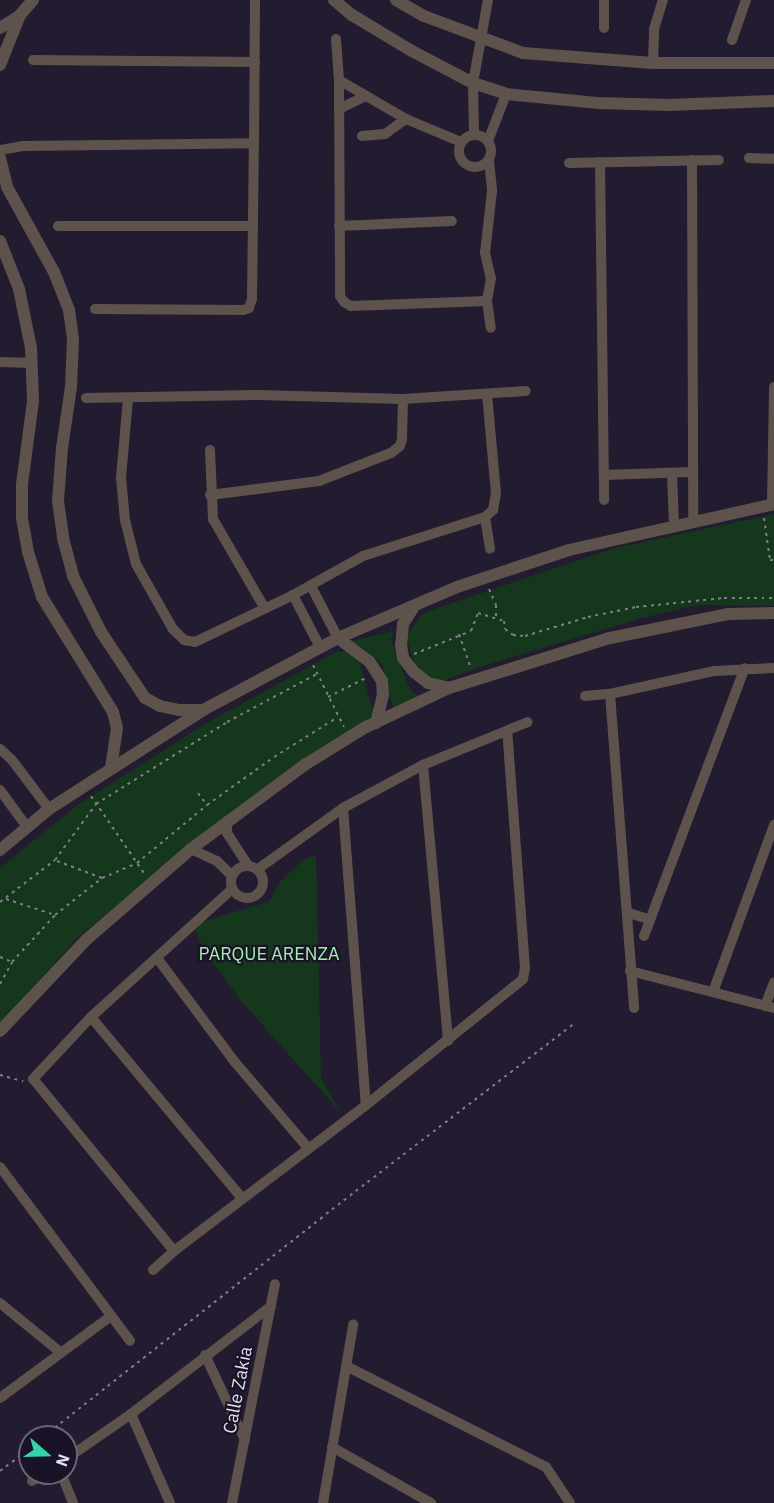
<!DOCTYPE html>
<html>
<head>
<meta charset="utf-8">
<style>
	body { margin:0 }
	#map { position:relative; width:774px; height:1503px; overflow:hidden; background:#231c31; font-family:"IBM Plex Sans",sans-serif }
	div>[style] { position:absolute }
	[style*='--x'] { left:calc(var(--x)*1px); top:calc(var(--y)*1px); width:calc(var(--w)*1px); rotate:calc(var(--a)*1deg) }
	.green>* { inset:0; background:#15381c }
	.path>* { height:2px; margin-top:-1px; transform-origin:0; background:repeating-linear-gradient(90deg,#817b8d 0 3px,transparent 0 7.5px) }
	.minor>* { height:10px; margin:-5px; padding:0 5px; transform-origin:5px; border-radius:5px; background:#5d534c }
	.minor>.ring { margin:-5px; padding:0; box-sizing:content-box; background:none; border:10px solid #5d534c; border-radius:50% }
	.tertiary>* { height:12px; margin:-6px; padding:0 6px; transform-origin:6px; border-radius:6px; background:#5d534c }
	span { translate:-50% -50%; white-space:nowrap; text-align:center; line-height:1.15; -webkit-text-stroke:4.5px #1a1327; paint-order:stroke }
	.park-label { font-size:18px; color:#a3eeae }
	.street-label { font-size:18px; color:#e3dfed }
	.north { position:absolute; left:18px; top:1425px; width:60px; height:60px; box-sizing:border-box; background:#1a1327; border:2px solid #6a6576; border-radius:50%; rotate:110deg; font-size:16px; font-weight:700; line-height:24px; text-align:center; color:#e3dfed }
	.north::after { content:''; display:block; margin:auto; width:21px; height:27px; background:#32d4a9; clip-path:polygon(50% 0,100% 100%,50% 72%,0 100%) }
</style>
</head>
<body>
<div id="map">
	<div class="green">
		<i style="clip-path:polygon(774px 514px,774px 606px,698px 605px,642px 618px,486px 665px,440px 682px,416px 668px,406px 637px,423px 613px,615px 548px)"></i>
		<i style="clip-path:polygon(394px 631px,391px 639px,409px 688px,418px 696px,394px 711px,382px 664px,361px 647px,343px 643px)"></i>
		<i style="clip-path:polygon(350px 651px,359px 660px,374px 715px,237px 808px,78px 937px,0 1024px,0 868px,79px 804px,207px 723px,336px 652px)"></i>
		<i style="clip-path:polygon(316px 855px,321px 1078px,341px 1113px,242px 1002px,206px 953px,194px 928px,200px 922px,269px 902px,281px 881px,303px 860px)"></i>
	</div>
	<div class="path">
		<i style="--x:764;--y:518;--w:42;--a:81.9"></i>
		<i style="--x:770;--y:560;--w:4;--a:0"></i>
		<i style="--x:489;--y:589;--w:17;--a:66"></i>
		<i style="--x:496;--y:605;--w:13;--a:90"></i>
		<i style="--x:459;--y:634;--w:36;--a:71"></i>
		<i style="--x:414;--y:654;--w:61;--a:-22"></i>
		<i style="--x:471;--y:631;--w:19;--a:-69"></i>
		<i style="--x:478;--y:613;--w:27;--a:17"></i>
		<i style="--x:504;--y:621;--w:8;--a:83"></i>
		<i style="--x:505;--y:629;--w:10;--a:37"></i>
		<i style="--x:513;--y:635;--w:12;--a:5"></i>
		<i style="--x:525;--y:636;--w:66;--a:-16.8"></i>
		<i style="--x:588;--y:617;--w:49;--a:-11.8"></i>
		<i style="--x:636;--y:607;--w:88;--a:-5.8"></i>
		<i style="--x:724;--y:598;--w:50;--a:0"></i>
		<i style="--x:313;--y:665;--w:69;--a:63.4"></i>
		<i style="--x:328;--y:697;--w:42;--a:-26.6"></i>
		<i style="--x:198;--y:793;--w:15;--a:53"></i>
		<i style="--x:91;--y:796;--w:93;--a:55.5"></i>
		<i style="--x:57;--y:861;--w:48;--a:20.7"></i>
		<i style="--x:6;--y:899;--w:52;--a:18.1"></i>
		<i style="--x:0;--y:902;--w:69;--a:-37.4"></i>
		<i style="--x:55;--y:860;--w:69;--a:-53.8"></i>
		<i style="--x:96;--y:804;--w:155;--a:-32"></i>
		<i style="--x:227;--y:722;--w:102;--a:-28.1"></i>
		<i style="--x:0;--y:957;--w:13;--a:23"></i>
		<i style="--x:0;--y:984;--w:25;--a:-61"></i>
		<i style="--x:12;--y:962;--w:64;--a:-47.5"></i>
		<i style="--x:55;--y:915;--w:60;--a:-38.2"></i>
		<i style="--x:102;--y:878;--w:38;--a:-23"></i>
		<i style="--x:137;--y:863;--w:91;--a:-39.6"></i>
		<i style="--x:207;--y:805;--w:82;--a:-35.6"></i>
		<i style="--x:274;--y:757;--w:75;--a:-32"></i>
		<i style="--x:0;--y:1075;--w:24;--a:15"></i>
		<i style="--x:43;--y:1437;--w:360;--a:-38.2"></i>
		<i style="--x:326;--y:1214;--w:312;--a:-37.5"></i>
		<i style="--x:0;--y:1471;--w:38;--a:-37"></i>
	</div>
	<div class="minor">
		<i style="--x:604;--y:0;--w:28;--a:90"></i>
		<i style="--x:336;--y:39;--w:41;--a:85.8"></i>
		<i style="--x:339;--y:80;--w:216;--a:89.7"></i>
		<i style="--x:340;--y:296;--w:7;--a:56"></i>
		<i style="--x:344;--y:302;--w:8;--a:30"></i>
		<i style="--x:351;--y:306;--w:136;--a:-2.1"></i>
		<i style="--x:732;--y:40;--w:42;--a:-70.7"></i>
		<i style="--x:33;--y:60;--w:222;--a:0.5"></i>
		<i style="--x:653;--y:63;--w:34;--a:-88"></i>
		<i style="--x:654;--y:29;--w:30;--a:-73"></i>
		<i style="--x:339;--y:80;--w:78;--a:30.2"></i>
		<i style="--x:406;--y:119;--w:60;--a:22.7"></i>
		<i style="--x:339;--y:109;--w:30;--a:-26"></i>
		<i class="ring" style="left:459px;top:135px;width:22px;height:22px"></i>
		<i style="--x:474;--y:135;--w:52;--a:-91.1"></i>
		<i style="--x:473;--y:83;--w:84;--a:-79.8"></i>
		<i style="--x:362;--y:136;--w:23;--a:-5"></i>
		<i style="--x:385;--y:134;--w:26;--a:-36"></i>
		<i style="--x:488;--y:141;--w:50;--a:-69"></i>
		<i style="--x:0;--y:150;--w:23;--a:-10"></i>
		<i style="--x:23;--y:146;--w:231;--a:-0.7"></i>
		<i style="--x:254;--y:143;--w:143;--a:-89.6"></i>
		<i style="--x:749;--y:158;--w:25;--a:2"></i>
		<i style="--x:692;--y:160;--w:363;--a:89.8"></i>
		<i style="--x:489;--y:161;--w:30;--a:84"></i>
		<i style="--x:492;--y:191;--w:62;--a:96.4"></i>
		<i style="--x:485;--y:253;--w:26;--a:77"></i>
		<i style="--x:491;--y:278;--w:23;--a:100"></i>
		<i style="--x:487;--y:301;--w:27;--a:82"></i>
		<i style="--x:600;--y:162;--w:338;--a:89.3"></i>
		<i style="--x:569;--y:163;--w:150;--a:-1.1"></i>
		<i style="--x:58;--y:226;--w:193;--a:0"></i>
		<i style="--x:339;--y:226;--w:113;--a:-2.5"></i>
		<i style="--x:95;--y:309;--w:148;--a:0.4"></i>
		<i style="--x:243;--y:310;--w:6;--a:-18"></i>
		<i style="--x:249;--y:308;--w:9;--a:-72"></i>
		<i style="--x:252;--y:299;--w:156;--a:-89.3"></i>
		<i style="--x:0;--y:362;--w:32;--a:2"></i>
		<i style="--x:86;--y:398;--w:173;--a:-1"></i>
		<i style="--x:259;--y:395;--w:144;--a:1.6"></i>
		<i style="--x:403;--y:399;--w:123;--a:-3.7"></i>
		<i style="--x:128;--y:399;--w:79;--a:95.1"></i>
		<i style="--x:121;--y:478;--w:42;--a:84.6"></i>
		<i style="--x:125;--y:520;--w:45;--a:76"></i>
		<i style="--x:136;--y:564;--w:75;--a:60.4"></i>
		<i style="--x:173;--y:629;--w:16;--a:45"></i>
		<i style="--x:184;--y:640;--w:11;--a:10"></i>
		<i style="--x:195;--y:642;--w:109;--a:-25.6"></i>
		<i style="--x:293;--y:595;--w:80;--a:-29.1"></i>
		<i style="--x:363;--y:556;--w:128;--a:-17.7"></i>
		<i style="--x:485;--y:517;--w:11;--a:-41"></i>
		<i style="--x:493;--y:510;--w:17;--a:-80"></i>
		<i style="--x:496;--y:493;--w:99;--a:-95.2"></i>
		<i style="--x:210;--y:450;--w:69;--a:87.5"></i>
		<i style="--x:213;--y:519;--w:102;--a:59.9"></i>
		<i style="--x:672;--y:473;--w:53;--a:87.8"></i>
		<i style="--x:604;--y:475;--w:87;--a:-2"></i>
		<i style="--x:210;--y:495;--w:110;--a:-7.3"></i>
		<i style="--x:319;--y:481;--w:77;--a:-21.3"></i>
		<i style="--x:391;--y:453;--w:11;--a:-38"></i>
		<i style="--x:400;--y:446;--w:7;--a:-74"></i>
		<i style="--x:402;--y:439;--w:40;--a:-88.6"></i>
		<i style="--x:772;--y:504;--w:117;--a:-89"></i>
		<i style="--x:485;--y:517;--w:32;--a:81"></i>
		<i style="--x:311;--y:586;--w:59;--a:62.6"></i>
		<i style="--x:293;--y:595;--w:59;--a:62.6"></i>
		<i style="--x:610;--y:694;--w:315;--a:85.6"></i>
		<i style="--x:585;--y:696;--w:25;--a:-5"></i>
		<i style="--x:610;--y:694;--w:107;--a:-12.5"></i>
		<i style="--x:714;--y:671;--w:60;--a:-2.9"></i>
		<i style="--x:0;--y:749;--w:16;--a:43"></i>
		<i style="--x:12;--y:760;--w:61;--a:52.9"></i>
		<i style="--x:423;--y:765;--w:277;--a:84.8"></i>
		<i style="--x:0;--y:790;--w:46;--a:53.9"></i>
		<i style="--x:343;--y:808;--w:298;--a:85.6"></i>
		<i style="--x:227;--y:821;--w:12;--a:90"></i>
		<i style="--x:227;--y:833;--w:38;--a:57"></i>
		<i style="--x:191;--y:849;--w:29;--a:25"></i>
		<i style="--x:217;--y:861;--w:21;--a:45"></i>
		<i class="ring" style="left:231px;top:866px;width:22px;height:22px"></i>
		<i style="--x:258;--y:869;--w:105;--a:-35.7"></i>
		<i style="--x:343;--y:808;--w:91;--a:-28.3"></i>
		<i style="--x:423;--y:765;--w:113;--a:-22.3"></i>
		<i style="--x:629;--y:913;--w:22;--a:18"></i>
		<i style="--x:644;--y:936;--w:286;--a:-69.4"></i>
		<i style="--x:157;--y:958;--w:129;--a:53.2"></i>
		<i style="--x:234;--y:1061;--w:114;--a:49.6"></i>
		<i style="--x:630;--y:971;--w:149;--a:14.4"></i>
		<i style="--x:713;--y:992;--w:178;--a:-69.9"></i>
		<i style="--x:765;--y:1006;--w:25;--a:-69"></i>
		<i style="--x:91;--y:1017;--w:236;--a:50.2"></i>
		<i style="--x:0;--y:1167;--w:217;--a:53.2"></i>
		<i style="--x:174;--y:1251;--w:222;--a:-129.3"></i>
		<i style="--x:33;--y:1079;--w:85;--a:-46.9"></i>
		<i style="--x:91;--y:1017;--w:190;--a:-42.2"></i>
		<i style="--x:153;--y:1270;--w:28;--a:-42"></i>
		<i style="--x:174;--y:1251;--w:241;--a:-37.2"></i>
		<i style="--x:366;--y:1105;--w:201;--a:-38.7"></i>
		<i style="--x:523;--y:979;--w:11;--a:-80"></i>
		<i style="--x:525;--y:968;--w:238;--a:-94.3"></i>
		<i style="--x:0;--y:1303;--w:77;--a:39.2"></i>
		<i style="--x:205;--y:1355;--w:94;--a:64.8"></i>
		<i style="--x:346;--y:1366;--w:224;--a:26.8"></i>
		<i style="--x:546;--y:1467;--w:43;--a:56.3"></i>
		<i style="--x:0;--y:1398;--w:138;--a:-36.5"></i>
		<i style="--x:131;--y:1414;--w:97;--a:66.3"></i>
		<i style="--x:332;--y:1447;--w:114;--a:29.5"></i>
		<i style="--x:66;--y:1459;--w:79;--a:-34.7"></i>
		<i style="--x:131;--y:1414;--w:177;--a:-37.6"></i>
		<i style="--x:61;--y:1473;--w:32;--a:68"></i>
		<i style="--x:32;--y:1481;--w:15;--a:-32"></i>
		<i style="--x:232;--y:1503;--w:223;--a:-78.9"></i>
		<i style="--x:323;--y:1503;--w:181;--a:-80.4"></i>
	</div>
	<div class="tertiary">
		<i style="--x:334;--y:0;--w:23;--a:40"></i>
		<i style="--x:352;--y:15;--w:70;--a:31"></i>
		<i style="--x:412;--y:51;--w:69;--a:27.7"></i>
		<i style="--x:473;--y:83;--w:35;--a:18"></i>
		<i style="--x:506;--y:94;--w:91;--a:5.6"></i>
		<i style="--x:597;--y:103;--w:72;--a:1.6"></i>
		<i style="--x:669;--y:105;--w:105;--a:-2.2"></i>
		<i style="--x:396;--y:0;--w:32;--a:30"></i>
		<i style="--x:424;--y:16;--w:106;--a:20.5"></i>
		<i style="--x:523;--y:53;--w:130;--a:4.4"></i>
		<i style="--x:653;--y:63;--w:121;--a:0"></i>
		<i style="--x:0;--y:28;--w:22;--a:-32"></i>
		<i style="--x:0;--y:65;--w:54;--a:-68.2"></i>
		<i style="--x:20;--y:15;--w:20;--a:-49"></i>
		<i style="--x:0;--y:158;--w:30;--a:76"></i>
		<i style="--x:7;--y:187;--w:97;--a:61.1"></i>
		<i style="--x:54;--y:272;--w:41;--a:68.5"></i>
		<i style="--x:69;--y:310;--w:29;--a:82"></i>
		<i style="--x:73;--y:339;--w:48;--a:92.4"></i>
		<i style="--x:71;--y:387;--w:62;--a:98.4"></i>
		<i style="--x:62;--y:448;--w:53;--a:94.3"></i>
		<i style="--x:58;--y:501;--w:37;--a:82"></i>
		<i style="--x:63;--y:538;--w:39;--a:75"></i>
		<i style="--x:73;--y:576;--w:63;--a:63.4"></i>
		<i style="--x:101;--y:632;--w:79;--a:56.3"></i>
		<i style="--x:145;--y:698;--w:17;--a:28"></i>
		<i style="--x:160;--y:706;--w:19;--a:12"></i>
		<i style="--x:179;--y:710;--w:23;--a:0"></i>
		<i style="--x:0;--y:241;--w:52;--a:68.4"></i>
		<i style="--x:19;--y:289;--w:60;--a:78.5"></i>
		<i style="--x:31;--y:348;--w:53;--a:87.8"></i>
		<i style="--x:33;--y:401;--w:84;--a:97.5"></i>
		<i style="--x:22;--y:484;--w:34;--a:90"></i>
		<i style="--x:22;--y:518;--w:35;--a:80"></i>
		<i style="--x:28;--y:552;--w:47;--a:72.7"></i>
		<i style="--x:42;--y:597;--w:135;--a:58.3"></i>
		<i style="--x:113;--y:712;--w:16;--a:76"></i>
		<i style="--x:117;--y:728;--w:40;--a:98.5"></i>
		<i style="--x:413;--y:608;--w:19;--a:122"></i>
		<i style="--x:403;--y:624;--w:21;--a:95"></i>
		<i style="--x:401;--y:645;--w:13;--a:81"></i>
		<i style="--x:403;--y:658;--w:18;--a:52"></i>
		<i style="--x:414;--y:672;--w:18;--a:38"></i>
		<i style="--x:428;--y:683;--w:22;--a:13"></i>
		<i style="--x:338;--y:638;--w:39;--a:37"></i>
		<i style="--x:369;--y:661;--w:24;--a:57"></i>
		<i style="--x:382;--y:681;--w:14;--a:86"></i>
		<i style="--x:383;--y:695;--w:29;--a:104"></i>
		<i style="--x:0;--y:850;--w:64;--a:-39.9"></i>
		<i style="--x:49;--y:809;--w:183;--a:-32.7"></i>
		<i style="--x:203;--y:710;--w:153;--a:-28.1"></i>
		<i style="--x:338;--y:638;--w:129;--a:-23.2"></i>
		<i style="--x:457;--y:587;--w:118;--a:-18.3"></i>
		<i style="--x:569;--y:550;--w:210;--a:-12.6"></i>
		<i style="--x:0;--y:1031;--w:125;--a:-46.6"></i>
		<i style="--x:86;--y:940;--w:139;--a:-40.9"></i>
		<i style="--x:191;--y:849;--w:143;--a:-36.5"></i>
		<i style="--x:306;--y:764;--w:70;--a:-31.7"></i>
		<i style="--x:366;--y:727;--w:92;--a:-25.2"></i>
		<i style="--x:449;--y:688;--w:169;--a:-17.3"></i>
		<i style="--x:610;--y:638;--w:120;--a:-11.5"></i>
		<i style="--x:728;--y:614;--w:46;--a:-1.2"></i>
	</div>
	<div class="park-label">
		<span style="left:269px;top:954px">PARQUE ARENZA</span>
	</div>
	<div class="street-label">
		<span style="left:238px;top:1390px;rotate:-79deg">Calle Zakia</span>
	</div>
	<div class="north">N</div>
</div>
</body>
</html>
